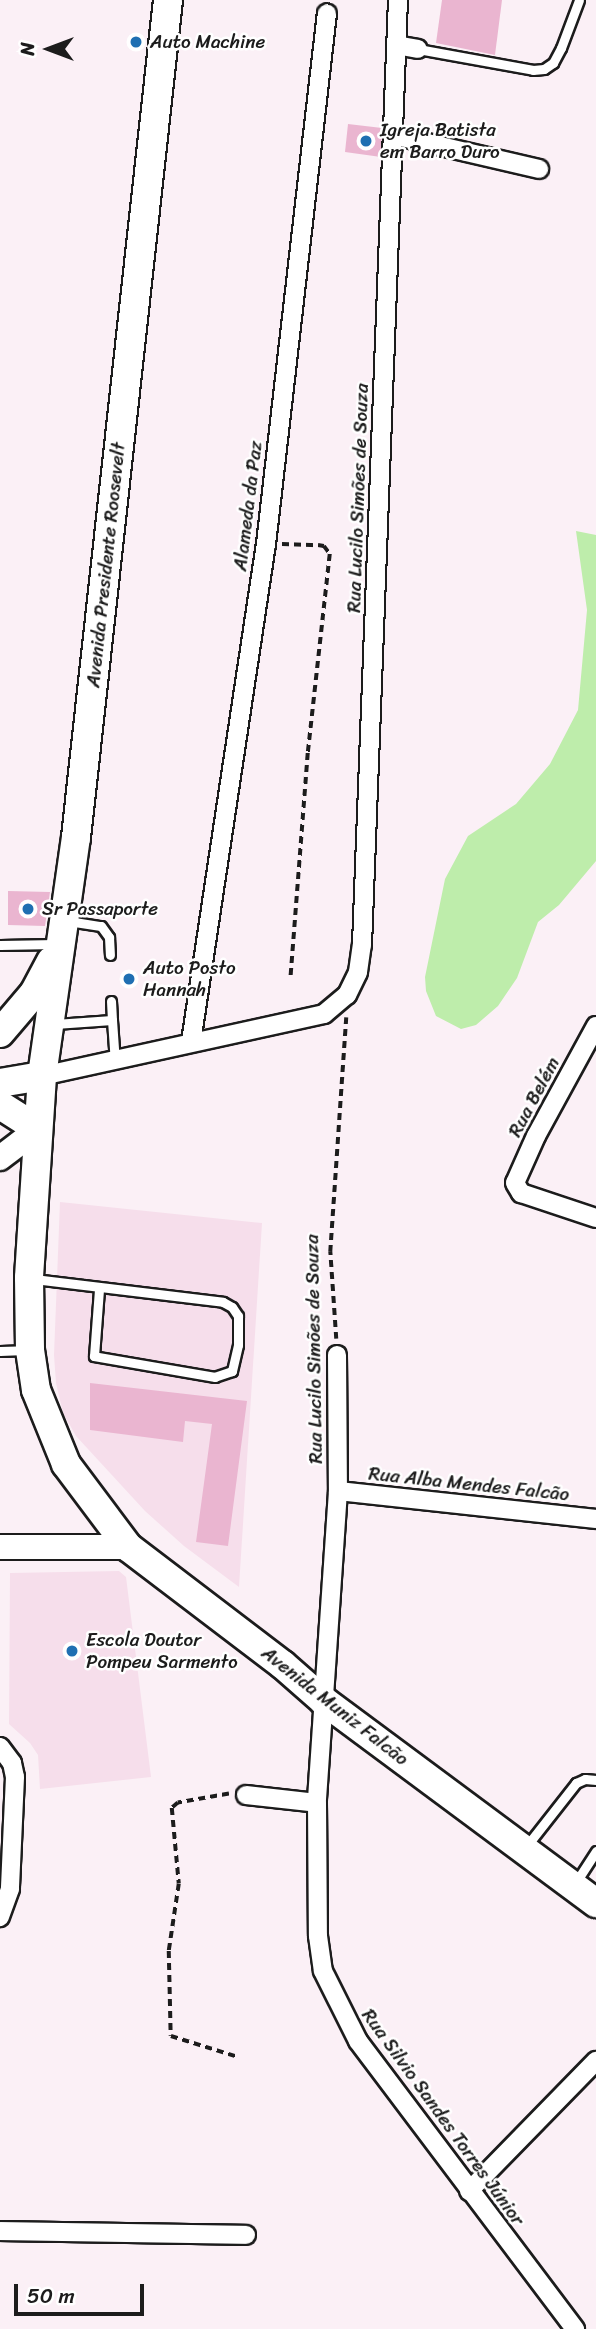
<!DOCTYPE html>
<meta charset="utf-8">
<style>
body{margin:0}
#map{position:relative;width:596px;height:2329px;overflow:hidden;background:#fbf0f6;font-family:Sriracha,sans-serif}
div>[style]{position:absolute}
.built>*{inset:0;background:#f6deeb}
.green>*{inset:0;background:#beedab}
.building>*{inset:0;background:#eab5d0}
.path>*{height:3.5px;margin-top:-1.75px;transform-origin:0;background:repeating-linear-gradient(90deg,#1c1c1c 0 7px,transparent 0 12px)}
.roads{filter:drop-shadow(2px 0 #1c1c1c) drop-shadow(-2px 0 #1c1c1c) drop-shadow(0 2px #1c1c1c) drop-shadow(0 -2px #1c1c1c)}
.lane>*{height:9px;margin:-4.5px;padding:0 4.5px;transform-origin:4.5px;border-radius:4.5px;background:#fff}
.street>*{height:18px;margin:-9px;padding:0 9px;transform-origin:9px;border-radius:9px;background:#fff}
.secondary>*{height:24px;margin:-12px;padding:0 12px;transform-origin:12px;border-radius:12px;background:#fff}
.primary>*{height:28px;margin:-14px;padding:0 14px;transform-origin:14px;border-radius:14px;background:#fff}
.dots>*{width:19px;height:19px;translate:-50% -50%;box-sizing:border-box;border:4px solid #fff;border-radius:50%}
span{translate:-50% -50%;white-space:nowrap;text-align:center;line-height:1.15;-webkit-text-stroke:5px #fff;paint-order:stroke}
.poi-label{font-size:19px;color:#1c1c1c}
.left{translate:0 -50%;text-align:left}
.street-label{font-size:19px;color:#1c1c1c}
.north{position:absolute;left:14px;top:14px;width:70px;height:70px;-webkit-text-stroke:5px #fff;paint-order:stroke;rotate:270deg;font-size:19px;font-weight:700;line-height:28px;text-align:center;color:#1c1c1c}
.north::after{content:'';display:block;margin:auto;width:24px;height:32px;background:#1c1c1c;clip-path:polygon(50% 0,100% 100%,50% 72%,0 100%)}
.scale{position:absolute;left:14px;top:2284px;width:130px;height:32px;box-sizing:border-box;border:4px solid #1c1c1c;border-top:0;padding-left:9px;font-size:21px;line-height:24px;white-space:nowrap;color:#1c1c1c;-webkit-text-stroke:5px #fff;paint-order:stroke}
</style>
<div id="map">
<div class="built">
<div style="clip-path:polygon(60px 1202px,262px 1223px,239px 1587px,184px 1546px,145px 1511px,76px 1436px,63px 1413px,56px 1383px,54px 1355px)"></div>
<div style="clip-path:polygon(119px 1571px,126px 1577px,151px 1777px,40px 1789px,38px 1755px,30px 1743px,9px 1724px,10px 1573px)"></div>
</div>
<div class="green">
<div style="clip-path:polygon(576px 531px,596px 535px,596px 861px,559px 905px,538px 922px,517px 978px,498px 1006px,476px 1025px,461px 1029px,436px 1016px,426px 991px,425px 977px,445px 879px,468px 836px,516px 804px,550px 764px,578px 710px,587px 610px)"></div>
</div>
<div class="building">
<div style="clip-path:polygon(442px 0,502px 0,495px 55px,436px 43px)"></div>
<div style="clip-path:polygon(348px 124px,382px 128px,381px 157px,345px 152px)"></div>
<div style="clip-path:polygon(8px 891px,50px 892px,45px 926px,8px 925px)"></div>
<div style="clip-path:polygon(90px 1383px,247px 1401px,228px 1546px,196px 1542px,212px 1424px,185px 1421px,183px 1442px,90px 1430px)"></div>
</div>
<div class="path">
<div style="left:282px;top:544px;width:36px;rotate:2deg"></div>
<div style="left:318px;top:545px;width:6px;rotate:9deg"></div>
<div style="left:324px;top:546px;width:10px;rotate:53deg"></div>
<div style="left:330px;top:554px;width:200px;rotate:96.3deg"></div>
<div style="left:308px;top:753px;width:223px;rotate:94.4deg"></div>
<div style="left:336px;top:1339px;width:87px;rotate:-93.9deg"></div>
<div style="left:330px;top:1252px;width:235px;rotate:-86.1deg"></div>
<div style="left:229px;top:1794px;width:52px;rotate:170deg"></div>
<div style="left:178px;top:1803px;width:8px;rotate:140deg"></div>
<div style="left:172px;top:1808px;width:76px;rotate:84.7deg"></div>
<div style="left:179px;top:1884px;width:68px;rotate:98.5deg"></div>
<div style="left:169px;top:1951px;width:85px;rotate:88.7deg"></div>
<div style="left:171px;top:2036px;width:70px;rotate:17.4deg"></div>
</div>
<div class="roads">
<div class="lane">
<div style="left:418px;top:49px;width:117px;rotate:10.3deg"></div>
<div style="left:533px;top:70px;width:11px;rotate:-5deg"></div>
<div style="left:544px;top:69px;width:11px;rotate:-34deg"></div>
<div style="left:553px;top:63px;width:17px;rotate:-62deg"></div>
<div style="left:561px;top:48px;width:51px;rotate:-69.4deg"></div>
<div style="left:68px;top:921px;width:33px;rotate:9deg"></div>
<div style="left:101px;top:926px;width:14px;rotate:54deg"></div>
<div style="left:109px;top:937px;width:18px;rotate:87deg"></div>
<div style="left:0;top:945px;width:56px;rotate:-1deg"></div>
<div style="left:112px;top:1020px;width:39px;rotate:86deg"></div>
<div style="left:55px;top:1024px;width:57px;rotate:-4deg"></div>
<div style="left:112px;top:1020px;width:19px;rotate:-93deg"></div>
<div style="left:34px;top:1279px;width:190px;rotate:6.9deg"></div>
<div style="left:223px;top:1302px;width:10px;rotate:29deg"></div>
<div style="left:232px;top:1307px;width:11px;rotate:56deg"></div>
<div style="left:238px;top:1316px;width:29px;rotate:90deg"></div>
<div style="left:238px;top:1345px;width:27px;rotate:103deg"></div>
<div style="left:232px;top:1371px;width:18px;rotate:161deg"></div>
<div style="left:215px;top:1377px;width:123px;rotate:-170.2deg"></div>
<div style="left:94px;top:1356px;width:67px;rotate:-85.7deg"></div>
<div style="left:0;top:1351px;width:25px;rotate:-2deg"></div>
<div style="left:525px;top:1848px;width:83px;rotate:-51.9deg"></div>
<div style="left:576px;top:1783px;width:10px;rotate:-24deg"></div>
<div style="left:585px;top:1779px;width:11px;rotate:5deg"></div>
<div style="left:576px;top:1882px;width:37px;rotate:-57deg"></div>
</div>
<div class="street">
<div style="left:396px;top:45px;width:22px;rotate:10deg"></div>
<div style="left:393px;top:135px;width:150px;rotate:13.1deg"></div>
<div style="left:596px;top:1026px;width:125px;rotate:118.6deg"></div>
<div style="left:536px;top:1136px;width:51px;rotate:114.1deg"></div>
<div style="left:515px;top:1183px;width:12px;rotate:59deg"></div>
<div style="left:521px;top:1193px;width:79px;rotate:18.4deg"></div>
<div style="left:191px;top:1042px;width:504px;rotate:-81.44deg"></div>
<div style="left:266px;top:544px;width:534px;rotate:-83.45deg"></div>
<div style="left:42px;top:1076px;width:289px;rotate:-12.4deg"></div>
<div style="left:324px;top:1014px;width:30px;rotate:-40deg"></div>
<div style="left:347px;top:995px;width:25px;rotate:-64deg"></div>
<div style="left:358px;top:972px;width:27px;rotate:-82deg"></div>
<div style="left:362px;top:945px;width:946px;rotate:-87.82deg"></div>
<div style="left:337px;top:1355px;width:136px;rotate:89.6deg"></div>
<div style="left:338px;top:1491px;width:313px;rotate:93.9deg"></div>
<div style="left:317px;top:1803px;width:133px;rotate:89.6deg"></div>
<div style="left:318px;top:1936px;width:35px;rotate:82deg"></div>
<div style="left:323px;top:1971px;width:78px;rotate:63.4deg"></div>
<div style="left:358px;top:2041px;width:361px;rotate:53deg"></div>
<div style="left:338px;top:1491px;width:260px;rotate:6.2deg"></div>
<div style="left:0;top:1747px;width:20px;rotate:53deg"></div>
<div style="left:12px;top:1763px;width:14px;rotate:78deg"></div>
<div style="left:15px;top:1777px;width:112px;rotate:92.6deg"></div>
<div style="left:10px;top:1889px;width:30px;rotate:110deg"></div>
<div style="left:246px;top:1795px;width:71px;rotate:6.4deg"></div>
<div style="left:469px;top:2191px;width:182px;rotate:-45.7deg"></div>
<div style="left:0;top:2231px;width:246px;rotate:0.9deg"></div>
</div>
<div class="secondary">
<div style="left:0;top:1158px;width:48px;rotate:-37.3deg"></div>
<div style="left:0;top:1547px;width:128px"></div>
</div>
<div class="primary">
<div style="left:168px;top:0;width:842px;rotate:96.27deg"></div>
<div style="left:76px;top:837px;width:241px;rotate:98.1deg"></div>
<div style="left:42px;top:1076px;width:202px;rotate:93.7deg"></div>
<div style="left:29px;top:1278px;width:72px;rotate:89.2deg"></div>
<div style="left:30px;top:1350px;width:40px;rotate:81.5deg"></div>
<div style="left:36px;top:1390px;width:80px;rotate:67.9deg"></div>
<div style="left:66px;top:1464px;width:104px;rotate:53.2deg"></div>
<div style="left:128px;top:1547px;width:195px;rotate:37.3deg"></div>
<div style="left:283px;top:1665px;width:55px;rotate:41.3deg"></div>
<div style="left:324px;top:1701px;width:339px;rotate:36.6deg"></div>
<div style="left:0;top:1033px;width:52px;rotate:-49.6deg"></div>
<div style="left:34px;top:993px;width:36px;rotate:-62deg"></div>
<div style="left:0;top:1083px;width:43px;rotate:-9.5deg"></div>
<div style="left:0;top:1105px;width:45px;rotate:32.3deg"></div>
</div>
</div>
<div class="dots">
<div style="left:136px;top:42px;background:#1f6fb2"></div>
<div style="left:366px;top:141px;background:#1f6fb2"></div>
<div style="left:28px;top:909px;background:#1f6fb2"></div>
<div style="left:129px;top:979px;background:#1f6fb2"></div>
<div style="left:72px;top:1651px;background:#1f6fb2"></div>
</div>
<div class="poi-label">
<span class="left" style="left:150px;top:42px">Auto Machine</span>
<span class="left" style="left:380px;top:141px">Igreja Batista<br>em Barro Duro</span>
<span class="left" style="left:42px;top:909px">Sr Passaporte</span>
<span class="left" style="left:143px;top:979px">Auto Posto<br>Hannah</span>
<span class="left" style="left:86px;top:1651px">Escola Doutor<br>Pompeu Sarmento</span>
</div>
<div class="street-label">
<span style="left:358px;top:498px;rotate:-88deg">Rua Lucilo Simões de Souza</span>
<span style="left:248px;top:506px;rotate:-83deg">Alameda da Paz</span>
<span style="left:106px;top:565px;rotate:-84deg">Avenida Presidente Roosevelt</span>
<span style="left:534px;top:1097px;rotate:-62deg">Rua Belém</span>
<span style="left:314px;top:1349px;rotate:-91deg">Rua Lucilo Simões de Souza</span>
<span style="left:469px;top:1484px;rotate:6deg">Rua Alba Mendes Falcão</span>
<span style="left:335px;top:1706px;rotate:38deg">Avenida Muniz Falcão</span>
<span style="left:443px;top:2117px;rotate:54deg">Rua Silvio Sandes Torres Júnior</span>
</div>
<div class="north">N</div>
<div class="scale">50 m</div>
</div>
